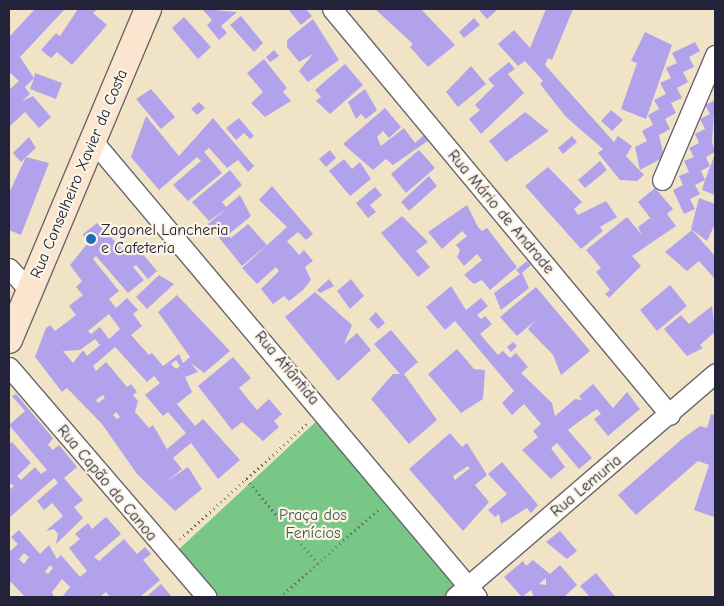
<!DOCTYPE html>
<meta charset="utf-8">
<style>
body{margin:0}
#map{position:relative;width:724px;height:606px;overflow:hidden;background:#f1e4c6;font-family:"Comic Neue",sans-serif}
div>[style]{position:absolute}
.green>*{inset:0;background:#79c787}
.building>*{inset:0;background:#b2a2eb}
.path>*{height:3px;margin-top:-1.5px;transform-origin:0;background:repeating-linear-gradient(90deg,#6a666c 0 1px,transparent 0 5px)}
.roads{filter:drop-shadow(1px 0 #6a666c) drop-shadow(-1px 0 #6a666c) drop-shadow(0 1px #6a666c) drop-shadow(0 -1px #6a666c)}
.street>*{height:19px;margin:-9.5px;padding:0 9.5px;transform-origin:9.5px;border-radius:9.5px;background:#fff}
.secondary>*{height:26px;margin:-13px;padding:0 13px;transform-origin:13px;border-radius:13px;background:#fbe5cf}
.dots>*{width:14px;height:14px;translate:-50% -50%;box-sizing:border-box;border:2px solid #fcf5e5;border-radius:50%}
span{translate:-50% -50%;white-space:nowrap;text-align:center;line-height:1.15;-webkit-text-stroke:4.5px #fcf5e5;paint-order:stroke}
.street-label{font-size:16px;color:#22223b}
.poi-label{font-size:16px;color:#22223b}
.left{translate:0 -50%;text-align:left}
.park-label{font-size:16px;color:#405c56}
.frame{position:absolute;inset:0;border:10px solid #22223b;pointer-events:none}
</style>
<div id="map">
<div class="green">
<div style="clip-path:polygon(322px 416px,460px 586px,446px 597px,216px 597px,176px 552px)"></div>
</div>
<div class="building">
<div style="clip-path:polygon(35px 9px,65px 9px,20px 57px,34px 78px,35px 73px,62px 83px,56px 99px,30px 89px,34px 78px,25px 87px,30px 94px,22px 101px,33px 96px,51px 117px,39px 128px,25px 112px,9px 127px,9px 90px,19px 81px,9px 72px,9px 37px)"></div>
<div style="clip-path:polygon(78px 9px,98px 9px,93px 13px,107px 25px,72px 65px,57px 52px,51px 58px,41px 50px,56px 33px,60px 36px)"></div>
<div style="clip-path:polygon(202px 9px,237px 12px,221px 26px,227px 33px,219px 40px,207px 25px,212px 20px)"></div>
<div style="clip-path:polygon(288px 9px,306px 9px,312px 16px,301px 25px)"></div>
<div style="clip-path:polygon(375px 9px,421px 9px,455px 45px,428px 67px,410px 47px,413px 44px)"></div>
<div style="clip-path:polygon(478px 9px,495px 9px,496px 11px,487px 19px)"></div>
<div style="clip-path:polygon(546px 9px,573px 9px,552px 60px,548px 58px,545px 65px,614px 142px,618px 136px,632px 146px,626px 156px,644px 175px,637px 181px,620px 180px,598px 153px,603px 149px,566px 117px,540px 84px,543px 81px,525px 61px,518px 66px,498px 44px,514px 30px,530px 48px)"></div>
<div style="clip-path:polygon(241px 16px,263px 43px,254px 52px,230px 25px)"></div>
<div style="clip-path:polygon(184px 17px,211px 47px,198px 59px,172px 28px)"></div>
<div style="clip-path:polygon(474px 18px,480px 25px,464px 38px,459px 32px)"></div>
<div style="clip-path:polygon(313px 19px,339px 60px,308px 82px,299px 71px,313px 54px,299px 62px,287px 47px,287px 40px)"></div>
<div style="clip-path:polygon(645px 32px,672px 45px,646px 119px,621px 109px,637px 63px,631px 61px)"></div>
<div style="clip-path:polygon(695px 42px,700px 51px,689px 57px,694px 67px,683px 72px,688px 82px,677px 88px,682px 98px,671px 103px,676px 113px,665px 119px,670px 129px,659px 135px,664px 157px,640px 170px,635px 147px,647px 141px,642px 131px,653px 125px,648px 115px,659px 109px,654px 100px,666px 94px,660px 83px,671px 78px,666px 68px,677px 63px,672px 53px)"></div>
<div style="clip-path:polygon(274px 50px,279px 56px,270px 62px,266px 57px)"></div>
<div style="clip-path:polygon(264px 59px,287px 88px,283px 92px,291px 101px,265px 117px,251px 103px,263px 92px,247px 73px)"></div>
<div style="clip-path:polygon(509px 62px,515px 69px,508px 74px,524px 93px,481px 134px,469px 119px,480px 110px,475px 105px,494px 86px,488px 79px)"></div>
<div style="clip-path:polygon(345px 64px,363px 85px,330px 114px,316px 101px,321px 97px,315px 90px)"></div>
<div style="clip-path:polygon(471px 66px,486px 84px,458px 107px,446px 92px)"></div>
<div style="clip-path:polygon(151px 89px,175px 117px,161px 129px,136px 99px)"></div>
<div style="clip-path:polygon(365px 89px,377px 110px,366px 119px,361px 114px,356px 119px,348px 102px)"></div>
<div style="clip-path:polygon(715px 100px,712px 142px,715px 152px,706px 157px,710px 166px,701px 171px,705px 180px,715px 154px,715px 195px,702px 190px,705px 180px,695px 185px,700px 194px,690px 199px,695px 209px,684px 214px,673px 190px,683px 185px,679px 176px,689px 172px,684px 161px,694px 157px,689px 148px,699px 143px,695px 134px,705px 129px,700px 119px,710px 114px,705px 105px)"></div>
<div style="clip-path:polygon(199px 102px,205px 108px,197px 115px,191px 109px)"></div>
<div style="clip-path:polygon(385px 108px,401px 127px,389px 138px,383px 131px,377px 137px,381px 146px,404px 128px,415px 143px,424px 135px,429px 140px,393px 165px,386px 159px,373px 170px,343px 144px)"></div>
<div style="clip-path:polygon(611px 110px,623px 120px,612px 131px,601px 121px)"></div>
<div style="clip-path:polygon(525px 112px,549px 131px,506px 162px,489px 141px)"></div>
<div style="clip-path:polygon(146px 116px,179px 156px,213px 118px,254px 166px,248px 172px,238px 160px,227px 168px,209px 148px,204px 152px,222px 173px,188px 201px,173px 185px,201px 161px,197px 157px,159px 190px,131px 157px)"></div>
<div style="clip-path:polygon(239px 118px,254px 136px,250px 139px,244px 133px,236px 140px,226px 128px)"></div>
<div style="clip-path:polygon(572px 136px,577px 142px,563px 154px,558px 148px)"></div>
<div style="clip-path:polygon(29px 137px,36px 148px,26px 157px,49px 163px,21px 235px,9px 230px,9px 193px,26px 157px,21px 162px,13px 153px)"></div>
<div style="clip-path:polygon(330px 150px,336px 158px,326px 167px,319px 159px)"></div>
<div style="clip-path:polygon(419px 150px,435px 168px,406px 193px,391px 174px)"></div>
<div style="clip-path:polygon(344px 159px,352px 169px,360px 162px,371px 179px,350px 196px,329px 171px)"></div>
<div style="clip-path:polygon(600px 161px,607px 170px,585px 188px,578px 180px)"></div>
<div style="clip-path:polygon(548px 167px,582px 202px,574px 209px,578px 215px,606px 201px,617px 217px,600px 227px,603px 231px,581px 249px,525px 186px)"></div>
<div style="clip-path:polygon(230px 170px,242px 185px,222px 202px,226px 207px,240px 195px,251px 216px,228px 235px,231px 238px,248px 224px,267px 245px,242px 266px,208px 224px,226px 209px,209px 221px,192px 202px)"></div>
<div style="clip-path:polygon(429px 176px,437px 186px,409px 211px,401px 202px)"></div>
<div style="clip-path:polygon(272px 186px,313px 234px,306px 240px,298px 232px,287px 241px,299px 255px,304px 250px,313px 261px,305px 267px,311px 280px,303px 290px,289px 301px,284px 296px,273px 304px,261px 289px,279px 271px,276px 267px,257px 284px,242px 268px,287px 227px,259px 200px)"></div>
<div style="clip-path:polygon(375px 187px,382px 195px,370px 205px,376px 212px,368px 218px,356px 203px)"></div>
<div style="clip-path:polygon(655px 188px,673px 209px,667px 214px,676px 226px,632px 256px,641px 266px,609px 298px,605px 294px,610px 290px,596px 272px,601px 268px,586px 250px,627px 217px,642px 235px,638px 227px,650px 218px,655px 224px,638px 202px)"></div>
<div style="clip-path:polygon(699px 198px,715px 204px,715px 224px,707px 241px,691px 229px)"></div>
<div style="clip-path:polygon(467px 205px,478px 227px,482px 231px,487px 228px,517px 267px,490px 290px,482px 280px,474px 284px,464px 275px,482px 260px,477px 254px,464px 266px,457px 257px,460px 250px,456px 245px,467px 236px,462px 231px,442px 249px,428px 232px)"></div>
<div style="clip-path:polygon(402px 216px,428px 242px,416px 251px,430px 267px,418px 277px,381px 233px)"></div>
<div style="clip-path:polygon(evenodd,97px 223px,128px 255px,137px 247px,157px 271px,148px 279px,136px 265px,133px 267px,144px 280px,128px 293px,96px 256px,93px 259px,119px 291px,109px 299px,116px 308px,127px 298px,138px 310px,133px 314px,142px 326px,131px 335px,149px 355px,152px 353px,163px 366px,179px 354px,183px 363px,190px 357px,158px 312px,177px 295px,230px 351px,204px 373px,191px 363px,198px 372px,185px 377px,192px 392px,177px 404px,195px 426px,203px 419px,240px 460px,218px 479px,191px 443px,173px 458px,182px 469px,167px 481px,188px 467px,202px 489px,175px 511px,137px 474px,102px 424px,67px 388px,62px 392px,35px 357px,46px 328px,50px 325px,55px 331px,76px 315px,69px 306px,83px 295px,76px 287px,82px 281px,70px 265px,87px 244px,83px 234px,97px 223px,109px 314px,120px 329px,109px 339px,100px 327px,91px 334px,88px 331px,109px 314px,97px 223px,95px 339px,100px 345px,87px 356px,83px 350px,73px 363px,63px 351px,80px 350px,95px 339px,97px 223px,115px 347px,147px 382px,154px 376px,160px 383px,145px 395px,163px 416px,168px 412px,186px 433px,167px 449px,153px 425px,149px 428px,135px 412px,138px 401px,133px 395px,137px 392px,131px 384px,127px 387px,106px 362px,96px 371px,93px 366px,115px 347px,97px 223px,176px 360px,180px 366px,176px 369px,171px 364px,176px 360px,97px 223px,103px 395px,105px 398px,98px 403px,96px 400px,103px 395px,97px 223px,116px 412px,120px 417px,117px 419px,113px 415px,116px 412px)"></div>
<div style="clip-path:polygon(692px 230px,715px 256px,715px 279px,699px 261px,687px 271px,665px 252px)"></div>
<div style="clip-path:polygon(527px 261px,531px 265px,522px 273px,529px 288px,501px 310px,494px 293px,520px 274px,516px 270px)"></div>
<div style="clip-path:polygon(159px 275px,174px 284px,147px 309px,136px 297px)"></div>
<div style="clip-path:polygon(329px 279px,334px 286px,320px 293px,317px 290px)"></div>
<div style="clip-path:polygon(351px 279px,364px 296px,350px 309px,337px 291px)"></div>
<div style="clip-path:polygon(670px 285px,687px 306px,657px 331px,640px 310px)"></div>
<div style="clip-path:polygon(451px 286px,466px 310px,481px 298px,488px 306px,477px 315px,481px 319px,485px 316px,492px 324px,480px 334px,498px 355px,503px 351px,510px 358px,516px 353px,528px 367px,521px 373px,552px 403px,555px 416px,575px 399px,582px 400px,579px 396px,593px 384px,613px 408px,627px 392px,640px 409px,608px 436px,594px 419px,601px 414px,597px 409px,577px 423px,568px 430px,592px 458px,579px 469px,557px 443px,551px 448px,565px 467px,551px 479px,522px 450px,538px 437px,533px 431px,541px 424px,524px 404px,512px 415px,502px 403px,514px 391px,455px 321px,445px 330px,426px 307px)"></div>
<div style="clip-path:polygon(536px 287px,590px 351px,561px 375px,553px 355px,528px 329px,536px 320px,517px 336px,500px 317px)"></div>
<div style="clip-path:polygon(315px 292px,352px 325px,344px 344px,357px 333px,371px 350px,338px 381px,285px 317px)"></div>
<div style="clip-path:polygon(712px 306px,715px 332px,700px 345px,703px 348px,687px 356px,664px 329px,681px 315px,689px 324px)"></div>
<div style="clip-path:polygon(376px 312px,385px 323px,378px 329px,369px 319px)"></div>
<div style="clip-path:polygon(391px 330px,418px 362px,404px 374px,437px 420px,409px 444px,371px 399px,393px 374px,400px 374px,374px 344px)"></div>
<div style="clip-path:polygon(513px 342px,517px 346px,511px 352px,507px 347px)"></div>
<div style="clip-path:polygon(457px 349px,474px 369px,485px 370px,483px 399px,461px 413px,428px 374px)"></div>
<div style="clip-path:polygon(233px 357px,251px 378px,239px 388px,257px 410px,269px 399px,282px 414px,274px 421px,279px 427px,263px 441px,242px 422px,232px 430px,198px 386px)"></div>
<div style="clip-path:polygon(16px 394px,53px 438px,48px 445px,53px 450px,59px 445px,77px 467px,64px 478px,83px 500px,74px 507px,83px 518px,56px 544px,58px 534px,54px 529px,46px 531px,63px 516px,52px 503px,44px 510px,37px 501px,58px 483px,54px 478px,9px 518px,9px 490px,14px 486px,9px 483px,9px 445px,12px 442px,31px 463px,17px 476px,21px 480px,35px 467px,41px 474px,47px 470px,9px 425px,25px 411px,12px 396px)"></div>
<div style="clip-path:polygon(711px 414px,715px 415px,714px 517px,694px 510px,709px 465px,698px 461px,636px 515px,618px 495px,682px 439px,700px 426px,707px 428px)"></div>
<div style="clip-path:polygon(evenodd,450px 433px,462px 447px,467px 443px,487px 475px,475px 485px,489px 502px,463px 531px,409px 469px,450px 433px,468px 466px,470px 468px,455px 480px,453px 476px,468px 466px)"></div>
<div style="clip-path:polygon(502px 462px,538px 505px,531px 513px,527px 508px,501px 524px,499px 514px,495px 517px,488px 510px,507px 494px,488px 474px)"></div>
<div style="clip-path:polygon(evenodd,106px 517px,121px 534px,94px 557px,99px 561px,124px 539px,137px 554px,145px 547px,151px 554px,143px 560px,160px 580px,140px 597px,110px 597px,106px 592px,100px 597px,62px 597px,70px 587px,62px 579px,52px 592px,54px 597px,25px 597px,11px 582px,9px 585px,9px 552px,18px 544px,11px 537px,19px 530px,40px 554px,49px 545px,57px 559px,61px 555px,80px 577px,87px 571px,69px 548px,80px 539px,75px 534px,88px 523px,92px 529px,106px 517px,24px 553px,29px 557px,24px 564px,19px 559px,24px 553px,106px 517px,50px 565px,53px 568px,48px 574px,45px 572px,50px 565px)"></div>
<div style="clip-path:polygon(560px 531px,577px 551px,567px 559px,546px 542px)"></div>
<div style="clip-path:polygon(evenodd,533px 560px,550px 574px,560px 565px,577px 585px,564px 597px,534px 597px,531px 590px,522px 597px,504px 577px,523px 561px,526px 566px,533px 560px,546px 578px,546px 585px,539px 584px,546px 578px)"></div>
<div style="clip-path:polygon(596px 573px,613px 594px,616px 597px,590px 597px,580px 586px)"></div>
<div style="clip-path:polygon(161px 584px,172px 597px,146px 597px)"></div>
</div>
<div class="path">
<div style="left:246px;top:479px;width:111px;rotate:49.7deg"></div>
<div style="left:180px;top:539px;width:171px;rotate:-42.2deg"></div>
<div style="left:280px;top:597px;width:134px;rotate:-41.7deg"></div>
</div>
<div class="roads">
<div class="street">
<div style="left:332px;top:9px;width:528px;rotate:50.22deg"></div>
<div style="left:93px;top:141px;width:596px;rotate:49.9deg"></div>
<div style="left:662px;top:180px;width:136px;rotate:-67deg"></div>
<div style="left:9px;top:268px;width:31px;rotate:48deg"></div>
<div style="left:9px;top:367px;width:303px;rotate:49.3deg"></div>
<div style="left:455px;top:597px;width:343px;rotate:-40.7deg"></div>
</div>
<div class="secondary">
<div style="left:9px;top:340px;width:359px;rotate:-67.2deg"></div>
</div>
</div>
<div class="dots">
<div style="left:91px;top:239px;background:#1f6fb2"></div>
</div>
<div class="street-label">
<span style="left:79px;top:174px;rotate:-67deg">Rua Conselheiro Xavier da Costa</span>
<span style="left:501px;top:212px;rotate:50deg">Rua Mário de Andrade</span>
<span style="left:287px;top:368px;rotate:50deg">Rua Atlântida</span>
<span style="left:107px;top:483px;rotate:50deg">Rua Capão da Canoa</span>
<span style="left:586px;top:486px;rotate:-40deg">Rua Lemuria</span>
</div>
<div class="poi-label">
<span class="left" style="left:101px;top:239px">Zagonel Lancheria<br>e Cafeteria</span>
</div>
<div class="park-label">
<span style="left:313px;top:524px">Praça dos<br>Fenícios</span>
</div>
<div class="frame"></div>
</div>
